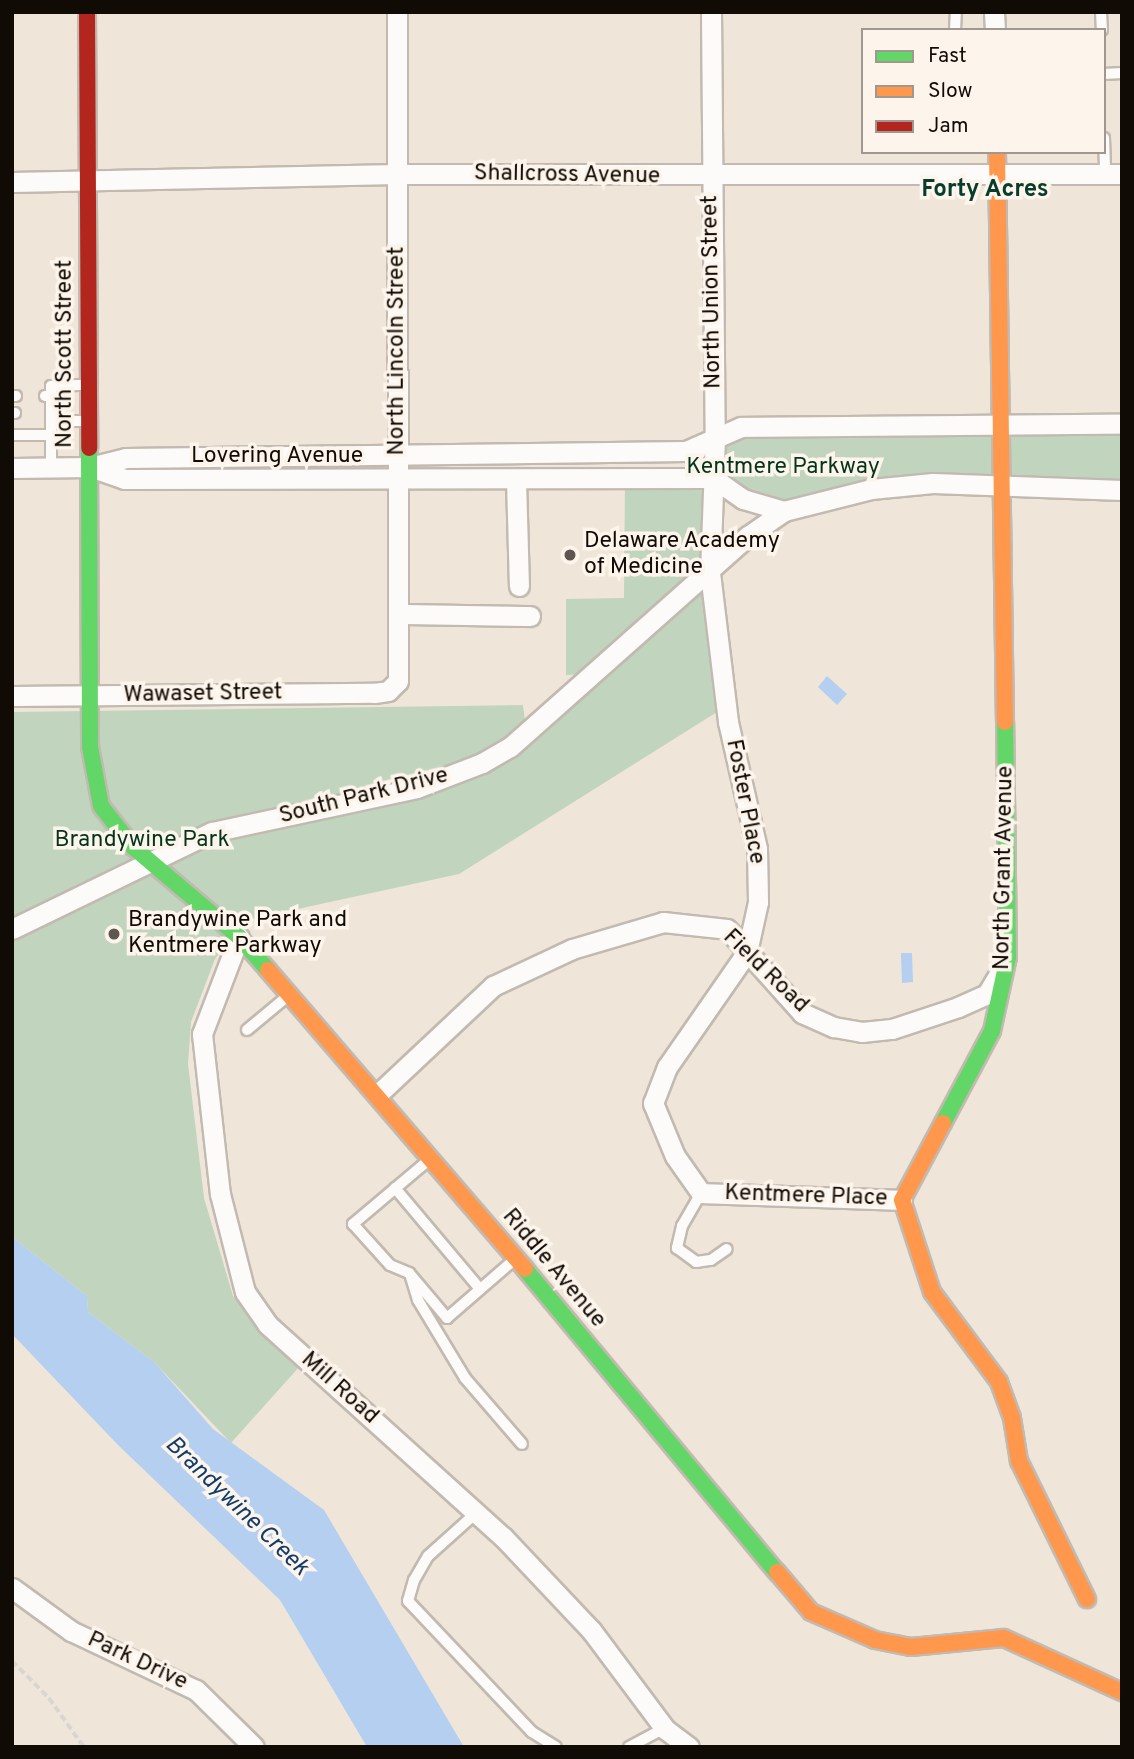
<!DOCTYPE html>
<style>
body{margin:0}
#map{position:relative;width:1134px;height:1759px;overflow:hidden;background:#f0e5d9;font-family:Overpass,sans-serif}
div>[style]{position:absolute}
.green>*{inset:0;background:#c1d4be}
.water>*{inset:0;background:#b4cfef}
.path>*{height:3.5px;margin-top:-1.75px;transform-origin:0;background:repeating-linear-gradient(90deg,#d9d6d2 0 7px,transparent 0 10.5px)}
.roads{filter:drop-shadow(2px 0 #c2bab1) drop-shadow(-2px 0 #c2bab1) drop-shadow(0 2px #c2bab1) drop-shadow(0 -2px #c2bab1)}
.lane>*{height:10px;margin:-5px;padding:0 5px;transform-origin:5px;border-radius:5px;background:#fdfbf9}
.street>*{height:19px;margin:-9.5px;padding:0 9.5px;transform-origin:9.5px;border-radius:9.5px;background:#fdfbf9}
.fast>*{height:16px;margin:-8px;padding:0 8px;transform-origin:8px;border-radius:8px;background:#63d668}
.slow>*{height:16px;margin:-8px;padding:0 8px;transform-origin:8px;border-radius:8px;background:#ff974d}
.jam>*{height:16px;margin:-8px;padding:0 8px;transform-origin:8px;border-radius:8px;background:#b3261e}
.dots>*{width:19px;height:19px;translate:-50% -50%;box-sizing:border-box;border:4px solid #fdf5ec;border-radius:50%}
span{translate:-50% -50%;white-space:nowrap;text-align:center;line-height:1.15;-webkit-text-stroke:7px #fdf5ec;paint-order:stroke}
.street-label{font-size:23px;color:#110b05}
.park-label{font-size:23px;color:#03351b}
.poi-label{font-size:23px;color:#110b05}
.left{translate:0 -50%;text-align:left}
.neighbourhood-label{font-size:24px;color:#073d2d;font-weight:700}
.water-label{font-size:24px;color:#113c6a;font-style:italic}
.frame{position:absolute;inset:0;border:14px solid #110b05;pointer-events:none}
.legend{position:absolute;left:861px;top:28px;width:245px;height:126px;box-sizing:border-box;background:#fdf5ec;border:2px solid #9f9790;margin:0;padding:9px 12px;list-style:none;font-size:21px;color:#110b05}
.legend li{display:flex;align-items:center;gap:14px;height:35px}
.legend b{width:35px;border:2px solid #9f9790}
</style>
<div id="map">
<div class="green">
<div style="clip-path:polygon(1122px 424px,1122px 490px,933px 483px,784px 511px,714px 479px,725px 707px,459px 874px,243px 921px,215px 959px,191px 1022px,188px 1064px,204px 1198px,233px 1296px,300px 1366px,231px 1443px,155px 1363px,88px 1312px,87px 1296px,12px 1237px,12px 712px,523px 705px,525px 722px,579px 674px,566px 675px,566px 599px,624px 598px,625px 479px,713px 478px,715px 437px)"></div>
</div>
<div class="water">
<div style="clip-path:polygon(827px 676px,847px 694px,837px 705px,818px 687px)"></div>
<div style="clip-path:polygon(901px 953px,912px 953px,913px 982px,902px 983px)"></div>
<div style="clip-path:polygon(12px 1237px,87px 1296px,88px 1312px,155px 1363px,213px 1429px,324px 1510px,464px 1747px,367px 1747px,280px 1600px,118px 1445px,12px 1334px)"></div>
</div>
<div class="path">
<div style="left:12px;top:1661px;width:52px;rotate:45deg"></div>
<div style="left:49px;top:1698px;width:60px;rotate:54.5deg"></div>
</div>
<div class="roads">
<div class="lane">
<div style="left:1101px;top:12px;width:18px;rotate:87deg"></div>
<div style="left:955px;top:30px;width:18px;rotate:-87deg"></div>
<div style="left:1104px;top:74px;width:18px;rotate:-3deg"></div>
<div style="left:1104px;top:138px;width:36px;rotate:88deg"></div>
<div style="left:12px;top:396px;width:4px"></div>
<div style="left:45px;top:396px;width:6px"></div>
<div style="left:51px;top:396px;width:71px;rotate:90deg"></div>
<div style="left:51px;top:396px;width:10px;rotate:-90deg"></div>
<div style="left:51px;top:386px;width:34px;rotate:-2deg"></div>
<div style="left:12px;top:413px;width:3px"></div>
<div style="left:51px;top:421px;width:38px"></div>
<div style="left:12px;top:435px;width:39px"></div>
<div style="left:247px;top:1030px;width:55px;rotate:-39.8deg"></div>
<div style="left:430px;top:1159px;width:101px;rotate:139.8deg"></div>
<div style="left:353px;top:1224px;width:55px;rotate:47.9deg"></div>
<div style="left:390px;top:1265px;width:21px;rotate:23deg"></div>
<div style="left:409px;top:1273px;width:59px;rotate:49.8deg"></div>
<div style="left:447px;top:1318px;width:90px;rotate:-40.9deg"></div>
<div style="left:395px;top:1188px;width:132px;rotate:49.9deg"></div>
<div style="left:701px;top:1193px;width:38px;rotate:120deg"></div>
<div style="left:682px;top:1226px;width:23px;rotate:103deg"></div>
<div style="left:677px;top:1248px;width:24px;rotate:36deg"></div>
<div style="left:696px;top:1262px;width:15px;rotate:-8deg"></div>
<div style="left:711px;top:1260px;width:19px;rotate:-35deg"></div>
<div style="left:411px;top:1277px;width:24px;rotate:73deg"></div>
<div style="left:418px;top:1300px;width:91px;rotate:58.9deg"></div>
<div style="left:465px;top:1378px;width:87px;rotate:49.2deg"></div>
<div style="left:476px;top:1513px;width:64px;rotate:138.1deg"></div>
<div style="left:428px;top:1556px;width:28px;rotate:120deg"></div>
<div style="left:414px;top:1580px;width:22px;rotate:106deg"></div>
<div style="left:408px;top:1601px;width:180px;rotate:46.6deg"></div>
<div style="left:532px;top:1732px;width:28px;rotate:32deg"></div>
<div style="left:629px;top:1747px;width:40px;rotate:-28deg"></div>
</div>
<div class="street">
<div style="left:711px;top:12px;width:425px;rotate:89.5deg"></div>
<div style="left:715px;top:437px;width:136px;rotate:92.1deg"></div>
<div style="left:710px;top:573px;width:150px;rotate:83.1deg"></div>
<div style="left:728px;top:722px;width:130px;rotate:77.1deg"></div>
<div style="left:757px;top:849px;width:53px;rotate:88.9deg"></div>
<div style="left:758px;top:902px;width:51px;rotate:102.4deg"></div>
<div style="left:747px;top:952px;width:140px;rotate:124.8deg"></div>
<div style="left:667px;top:1067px;width:39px;rotate:111deg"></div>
<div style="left:653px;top:1103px;width:57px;rotate:67.5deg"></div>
<div style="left:675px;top:1156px;width:45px;rotate:54.9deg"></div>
<div style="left:701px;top:1193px;width:201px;rotate:2deg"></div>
<div style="left:994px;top:12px;width:18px;rotate:87deg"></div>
<div style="left:12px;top:182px;width:385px;rotate:-1.2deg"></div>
<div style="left:397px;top:174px;width:725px"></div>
<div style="left:90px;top:467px;width:36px;rotate:19deg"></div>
<div style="left:124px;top:479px;width:589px;rotate:-0.1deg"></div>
<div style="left:713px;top:478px;width:37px;rotate:35deg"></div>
<div style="left:743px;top:499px;width:43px;rotate:16.3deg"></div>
<div style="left:12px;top:468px;width:78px;rotate:-0.7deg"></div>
<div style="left:90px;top:467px;width:37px;rotate:-14deg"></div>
<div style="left:126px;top:458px;width:560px;rotate:-0.72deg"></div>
<div style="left:686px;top:451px;width:60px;rotate:-23.6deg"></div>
<div style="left:741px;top:427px;width:381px;rotate:-0.5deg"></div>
<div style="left:516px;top:480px;width:106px;rotate:88.4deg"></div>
<div style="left:399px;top:614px;width:131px;rotate:0.9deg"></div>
<div style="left:12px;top:696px;width:362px;rotate:-0.5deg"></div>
<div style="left:374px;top:693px;width:14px;rotate:-8deg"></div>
<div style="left:388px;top:691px;width:14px;rotate:-45deg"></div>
<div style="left:398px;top:681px;width:669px;rotate:-90.09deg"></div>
<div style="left:12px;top:929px;width:222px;rotate:-25.9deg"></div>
<div style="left:212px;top:832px;width:210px;rotate:-12.1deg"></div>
<div style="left:417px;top:788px;width:70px;rotate:-21deg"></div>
<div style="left:482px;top:763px;width:32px;rotate:-30deg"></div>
<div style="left:510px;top:747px;width:318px;rotate:-41.6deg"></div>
<div style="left:748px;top:536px;width:44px;rotate:-34.8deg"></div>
<div style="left:784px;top:511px;width:90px;rotate:-14.2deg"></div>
<div style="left:871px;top:489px;width:62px;rotate:-5.5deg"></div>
<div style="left:933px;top:483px;width:189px;rotate:2.1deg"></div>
<div style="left:239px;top:937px;width:104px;rotate:110.9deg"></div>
<div style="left:202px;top:1034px;width:161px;rotate:83.6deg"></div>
<div style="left:220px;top:1194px;width:101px;rotate:75.7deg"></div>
<div style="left:245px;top:1292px;width:39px;rotate:55deg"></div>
<div style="left:267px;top:1324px;width:318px;rotate:42.1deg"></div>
<div style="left:503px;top:1537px;width:128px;rotate:46.6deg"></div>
<div style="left:591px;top:1630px;width:124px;rotate:53.2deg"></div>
<div style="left:665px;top:1729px;width:30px;rotate:37deg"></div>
<div style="left:378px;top:1094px;width:158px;rotate:-43.2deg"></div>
<div style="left:493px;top:986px;width:87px;rotate:-25.1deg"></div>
<div style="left:572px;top:949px;width:95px;rotate:-16.5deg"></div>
<div style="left:663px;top:922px;width:64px;rotate:6.2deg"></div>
<div style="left:727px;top:929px;width:113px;rotate:48.2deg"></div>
<div style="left:802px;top:1013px;width:35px;rotate:24deg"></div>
<div style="left:834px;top:1027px;width:28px;rotate:10deg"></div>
<div style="left:862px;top:1032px;width:30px;rotate:-6deg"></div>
<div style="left:892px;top:1029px;width:70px;rotate:-18.4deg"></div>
<div style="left:958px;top:1007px;width:32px;rotate:-24deg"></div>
<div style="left:987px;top:994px;width:26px;rotate:-59deg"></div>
<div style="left:12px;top:1588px;width:73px;rotate:36.1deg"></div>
<div style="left:71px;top:1631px;width:138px;rotate:25.3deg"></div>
<div style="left:196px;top:1690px;width:81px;rotate:44.5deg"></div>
</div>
<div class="fast">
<div style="left:89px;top:448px;width:299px;rotate:89.8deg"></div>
<div style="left:90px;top:747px;width:60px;rotate:79.4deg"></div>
<div style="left:101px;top:806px;width:52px;rotate:52deg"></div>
<div style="left:133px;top:847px;width:139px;rotate:40.3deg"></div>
<div style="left:239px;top:937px;width:44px;rotate:48.7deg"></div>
<div style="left:943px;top:1123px;width:104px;rotate:-62deg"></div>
<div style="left:992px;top:1031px;width:76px;rotate:-77.8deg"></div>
<div style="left:1008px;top:957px;width:235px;rotate:-90.7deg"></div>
<div style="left:525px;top:1269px;width:394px;rotate:50.3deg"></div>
</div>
<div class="slow">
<div style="left:997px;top:152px;width:570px;rotate:89.2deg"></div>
<div style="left:268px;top:970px;width:394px;rotate:49.3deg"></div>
<div style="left:943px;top:1123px;width:87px;rotate:118deg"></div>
<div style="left:902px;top:1200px;width:97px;rotate:71.9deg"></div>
<div style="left:932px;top:1292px;width:112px;rotate:53.3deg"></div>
<div style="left:999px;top:1382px;width:38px;rotate:70deg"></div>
<div style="left:1012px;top:1418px;width:44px;rotate:80.8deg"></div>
<div style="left:1019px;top:1461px;width:154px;rotate:63.8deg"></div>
<div style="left:777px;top:1572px;width:52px;rotate:49.6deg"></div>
<div style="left:811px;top:1612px;width:70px;rotate:23.6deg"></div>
<div style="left:875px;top:1640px;width:37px;rotate:11deg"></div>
<div style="left:911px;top:1647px;width:93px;rotate:-5.5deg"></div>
<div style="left:1004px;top:1638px;width:130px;rotate:24.6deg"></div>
</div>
<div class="jam">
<div style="left:87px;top:12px;width:436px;rotate:89.7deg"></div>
</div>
</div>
<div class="dots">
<div style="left:570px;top:555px;background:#5f574f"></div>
<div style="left:114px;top:934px;background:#5f574f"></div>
</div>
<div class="street-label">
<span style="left:567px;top:176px;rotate:1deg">Shallcross Avenue</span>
<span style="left:713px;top:292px;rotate:-91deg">North Union Street</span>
<span style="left:398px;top:351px;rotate:-90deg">North Lincoln Street</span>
<span style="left:66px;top:354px;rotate:-90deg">North Scott Street</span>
<span style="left:277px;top:457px">Lovering Avenue</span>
<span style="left:203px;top:695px;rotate:-1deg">Wawaset Street</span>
<span style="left:364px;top:797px;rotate:-14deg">South Park Drive</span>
<span style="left:744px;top:802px;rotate:79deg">Foster Place</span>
<span style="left:1005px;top:868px;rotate:-89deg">North Grant Avenue</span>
<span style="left:765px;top:972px;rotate:44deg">Field Road</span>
<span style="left:806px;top:1197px;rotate:2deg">Kentmere Place</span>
<span style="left:553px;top:1269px;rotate:50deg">Riddle Avenue</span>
<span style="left:339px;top:1389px;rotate:42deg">Mill Road</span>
<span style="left:137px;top:1662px;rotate:25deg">Park Drive</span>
</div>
<div class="park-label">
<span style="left:783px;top:468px">Kentmere Parkway</span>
<span style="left:142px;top:841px">Brandywine Park</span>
</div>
<div class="poi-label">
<span class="left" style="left:584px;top:555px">Delaware Academy<br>of Medicine</span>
<span class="left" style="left:128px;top:934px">Brandywine Park and<br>Kentmere Parkway</span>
</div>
<div class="neighbourhood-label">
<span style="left:985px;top:191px">Forty Acres</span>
</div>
<div class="water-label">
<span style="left:236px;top:1507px;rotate:44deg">Brandywine Creek</span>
</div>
<div class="frame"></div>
<ul class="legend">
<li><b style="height:9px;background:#63d668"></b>Fast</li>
<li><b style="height:9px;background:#ff974d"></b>Slow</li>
<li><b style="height:9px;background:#b3261e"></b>Jam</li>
</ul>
</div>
